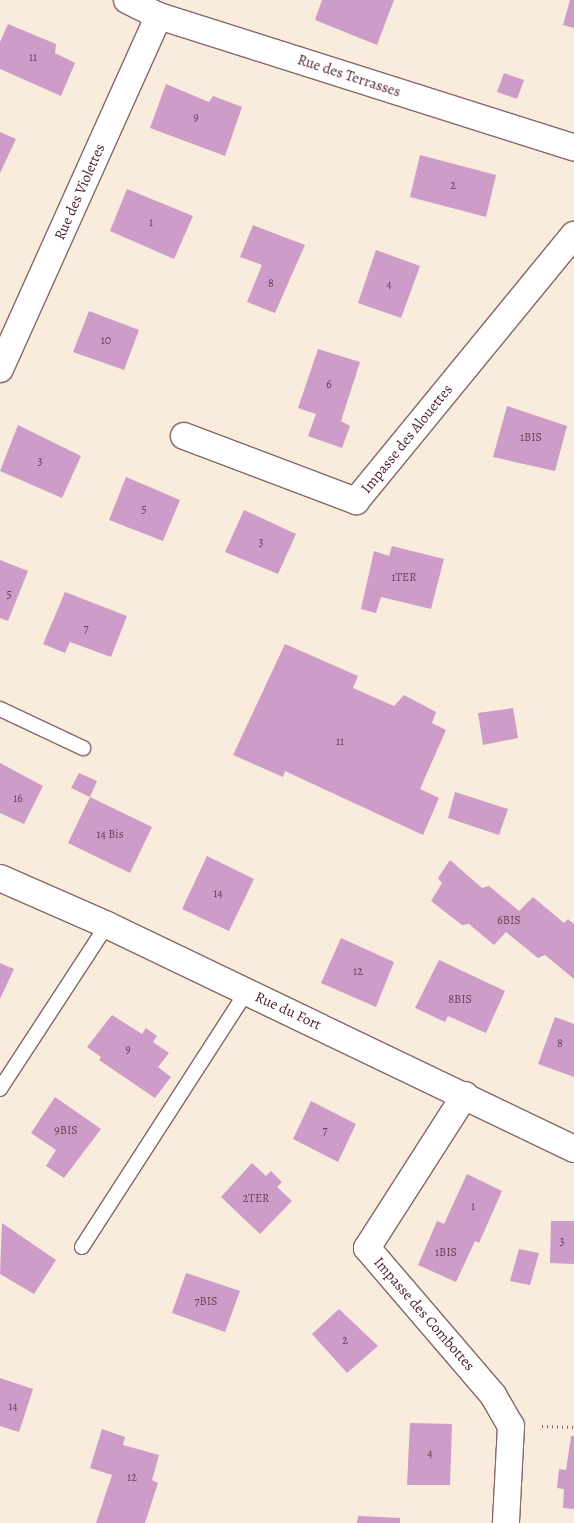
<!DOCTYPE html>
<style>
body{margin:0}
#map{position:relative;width:574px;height:1523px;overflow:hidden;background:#f9ecdc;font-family:Alegreya,serif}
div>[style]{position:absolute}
.building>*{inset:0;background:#cd9cc9}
.path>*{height:3px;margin-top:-1.5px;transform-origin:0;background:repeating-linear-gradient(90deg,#876769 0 1px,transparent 0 5px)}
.roads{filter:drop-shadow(1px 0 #876769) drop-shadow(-1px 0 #876769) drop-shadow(0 1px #876769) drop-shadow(0 -1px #876769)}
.service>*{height:14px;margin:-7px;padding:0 7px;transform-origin:7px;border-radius:7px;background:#fff}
.minor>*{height:26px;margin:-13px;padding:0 13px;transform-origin:13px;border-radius:13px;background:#fff}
span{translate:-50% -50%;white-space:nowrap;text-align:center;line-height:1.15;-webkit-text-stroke:4px #fff;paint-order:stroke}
.number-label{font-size:12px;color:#6b3e52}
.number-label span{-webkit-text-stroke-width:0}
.street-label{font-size:15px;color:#4a1f2b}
</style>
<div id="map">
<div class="building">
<div style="clip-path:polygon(322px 0,394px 0,377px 45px,315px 20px)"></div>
<div style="clip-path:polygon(570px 0,574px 0,574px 28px,563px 25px)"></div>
<div style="clip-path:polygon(8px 24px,56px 44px,55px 53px,75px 63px,61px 96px,0 69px,0 42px)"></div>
<div style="clip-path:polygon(504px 73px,524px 80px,517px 99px,497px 92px)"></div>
<div style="clip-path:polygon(166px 84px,209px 102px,213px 96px,242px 107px,225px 156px,150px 128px)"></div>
<div style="clip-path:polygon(0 132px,16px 139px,0 173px)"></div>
<div style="clip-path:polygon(420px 155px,496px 175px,486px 217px,410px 197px)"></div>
<div style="clip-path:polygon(127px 189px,193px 216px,174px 259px,110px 231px)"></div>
<div style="clip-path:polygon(253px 225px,305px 245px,275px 313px,247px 302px,262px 265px,240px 257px)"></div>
<div style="clip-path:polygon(376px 250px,420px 266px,401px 318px,358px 303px)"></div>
<div style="clip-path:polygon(89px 311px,139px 330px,124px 370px,73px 352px)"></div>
<div style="clip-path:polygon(318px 349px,360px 362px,341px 421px,350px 426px,342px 448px,308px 436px,316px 414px,298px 408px)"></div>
<div style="clip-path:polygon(507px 406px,567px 426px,555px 471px,493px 457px)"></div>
<div style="clip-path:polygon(18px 425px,81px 456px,62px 498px,0 471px)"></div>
<div style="clip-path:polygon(126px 477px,180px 500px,163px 541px,109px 520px)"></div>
<div style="clip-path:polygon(244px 510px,296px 534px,278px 574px,225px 552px)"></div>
<div style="clip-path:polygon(392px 546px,444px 559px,431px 609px,381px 597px,376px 613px,361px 609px,374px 551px,389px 556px)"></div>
<div style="clip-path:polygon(0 560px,28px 571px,8px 621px,0 618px)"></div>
<div style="clip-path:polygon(65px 592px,127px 616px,111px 657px,70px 642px,65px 653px,43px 644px)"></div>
<div style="clip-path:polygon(285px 644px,358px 676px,353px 688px,394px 706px,404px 695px,436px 712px,432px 723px,446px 730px,420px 789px,439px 798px,423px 835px,285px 771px,283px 777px,233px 755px)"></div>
<div style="clip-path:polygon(513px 708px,518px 738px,483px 745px,478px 713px)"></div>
<div style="clip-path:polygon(0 763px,43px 786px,24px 824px,0 813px)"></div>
<div style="clip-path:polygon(79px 773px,97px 781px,90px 797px,71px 788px)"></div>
<div style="clip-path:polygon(455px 792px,508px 809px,499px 835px,448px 818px)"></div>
<div style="clip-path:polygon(90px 797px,152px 827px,130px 873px,68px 843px)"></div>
<div style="clip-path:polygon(207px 856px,254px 879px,229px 931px,182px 909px)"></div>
<div style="clip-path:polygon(450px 860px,482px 888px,489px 886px,519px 911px,533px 897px,564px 923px,568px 919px,574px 924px,574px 979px,545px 955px,538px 958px,506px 932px,494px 945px,469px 924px,462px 925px,431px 901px,442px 883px,438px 878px)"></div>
<div style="clip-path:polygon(341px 938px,394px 962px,376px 1007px,321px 983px)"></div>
<div style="clip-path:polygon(439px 960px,505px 991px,486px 1033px,448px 1016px,445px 1022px,415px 1008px)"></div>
<div style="clip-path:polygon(0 963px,14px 969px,0 999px)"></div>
<div style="clip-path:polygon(112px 1015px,142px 1034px,146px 1028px,157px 1036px,153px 1042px,169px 1053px,158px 1067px,171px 1077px,155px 1098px,99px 1060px,101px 1057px,87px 1047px)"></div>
<div style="clip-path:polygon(555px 1017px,574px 1024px,574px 1077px,538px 1064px)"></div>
<div style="clip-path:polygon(55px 1097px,101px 1129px,64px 1178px,46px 1166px,56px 1150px,31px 1133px)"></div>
<div style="clip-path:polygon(311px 1101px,356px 1124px,338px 1162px,293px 1139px)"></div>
<div style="clip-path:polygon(252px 1163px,266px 1176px,271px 1171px,282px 1182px,277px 1187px,292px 1201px,260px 1234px,221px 1197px)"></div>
<div style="clip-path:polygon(467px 1174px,502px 1191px,479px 1243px,475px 1241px,456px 1282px,418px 1265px,437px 1221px,444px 1224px)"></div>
<div style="clip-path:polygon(551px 1221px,574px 1221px,574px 1264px,550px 1263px)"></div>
<div style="clip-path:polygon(2px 1223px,56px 1260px,34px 1294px,0 1274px)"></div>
<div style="clip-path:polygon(519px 1249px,539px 1253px,530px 1285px,510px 1281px)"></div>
<div style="clip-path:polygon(186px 1273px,240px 1291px,225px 1332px,172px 1313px)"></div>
<div style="clip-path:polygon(339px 1309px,378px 1346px,347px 1373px,312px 1334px)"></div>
<div style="clip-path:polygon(0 1378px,33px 1389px,19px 1432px,0 1426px)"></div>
<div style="clip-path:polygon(410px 1423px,452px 1424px,450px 1485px,407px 1485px)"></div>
<div style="clip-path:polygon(102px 1429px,125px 1437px,123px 1445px,159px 1455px,152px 1480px,158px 1483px,145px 1523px,96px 1523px,112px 1475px,90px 1468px)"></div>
<div style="clip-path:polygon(571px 1436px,574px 1436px,574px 1509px,563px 1508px,564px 1489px,557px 1488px,559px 1469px,566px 1470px)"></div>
<div style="clip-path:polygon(358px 1516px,400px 1518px,400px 1523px,357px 1523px)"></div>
</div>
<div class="path">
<div style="left:542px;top:1426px;width:32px;rotate:2deg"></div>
</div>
<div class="roads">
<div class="service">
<div style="left:0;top:709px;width:92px;rotate:25.2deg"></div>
<div style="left:0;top:1089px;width:196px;rotate:-56.9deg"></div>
<div style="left:82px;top:1247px;width:305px;rotate:-57.2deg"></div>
</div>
<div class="minor">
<div style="left:127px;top:0;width:36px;rotate:27deg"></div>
<div style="left:159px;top:16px;width:435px;rotate:17.6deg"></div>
<div style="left:0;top:369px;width:387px;rotate:-65.8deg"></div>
<div style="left:184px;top:436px;width:184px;rotate:20.7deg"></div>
<div style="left:356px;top:501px;width:344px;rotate:-50.7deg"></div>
<div style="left:0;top:878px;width:117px;rotate:23.7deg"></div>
<div style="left:107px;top:925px;width:518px;rotate:25.63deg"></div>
<div style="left:465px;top:1095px;width:182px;rotate:122.6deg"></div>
<div style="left:367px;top:1248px;width:194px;rotate:49.4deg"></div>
<div style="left:493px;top:1395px;width:36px;rotate:60deg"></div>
<div style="left:511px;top:1426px;width:97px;rotate:93deg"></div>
</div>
</div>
<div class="number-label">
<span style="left:33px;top:58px">11</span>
<span style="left:196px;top:118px">9</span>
<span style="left:453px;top:186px">2</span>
<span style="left:151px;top:223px">1</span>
<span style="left:271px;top:284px">8</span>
<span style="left:389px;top:285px">4</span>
<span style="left:106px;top:341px">10</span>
<span style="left:329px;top:385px">6</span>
<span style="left:531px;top:438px">1BIS</span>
<span style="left:40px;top:462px">3</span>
<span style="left:144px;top:510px">5</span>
<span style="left:261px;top:543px">3</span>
<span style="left:404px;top:578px">1TER</span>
<span style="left:9px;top:595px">5</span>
<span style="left:86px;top:629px">7</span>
<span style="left:340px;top:742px">11</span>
<span style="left:18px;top:799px">16</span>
<span style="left:110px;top:835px">14 Bis</span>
<span style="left:218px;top:894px">14</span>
<span style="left:509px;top:921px">6BIS</span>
<span style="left:358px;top:972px">12</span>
<span style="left:460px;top:1000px">8BIS</span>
<span style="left:560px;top:1044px">8</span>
<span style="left:128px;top:1050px">9</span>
<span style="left:66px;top:1131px">9BIS</span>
<span style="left:325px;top:1131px">7</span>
<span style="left:256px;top:1199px">2TER</span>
<span style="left:473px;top:1207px">1</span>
<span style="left:562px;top:1242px">3</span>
<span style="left:446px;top:1253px">1BIS</span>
<span style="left:206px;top:1302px">7BIS</span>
<span style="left:345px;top:1341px">2</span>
<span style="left:13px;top:1407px">14</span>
<span style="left:430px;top:1454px">4</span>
<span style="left:132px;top:1478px">12</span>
</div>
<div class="street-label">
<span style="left:349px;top:76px;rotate:18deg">Rue des Terrasses</span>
<span style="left:80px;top:192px;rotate:-66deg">Rue des Violettes</span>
<span style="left:407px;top:439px;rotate:-51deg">Impasse des Alouettes</span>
<span style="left:288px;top:1011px;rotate:25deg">Rue du Fort</span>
<span style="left:424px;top:1314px;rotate:49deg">Impasse des Combottes</span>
</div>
</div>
